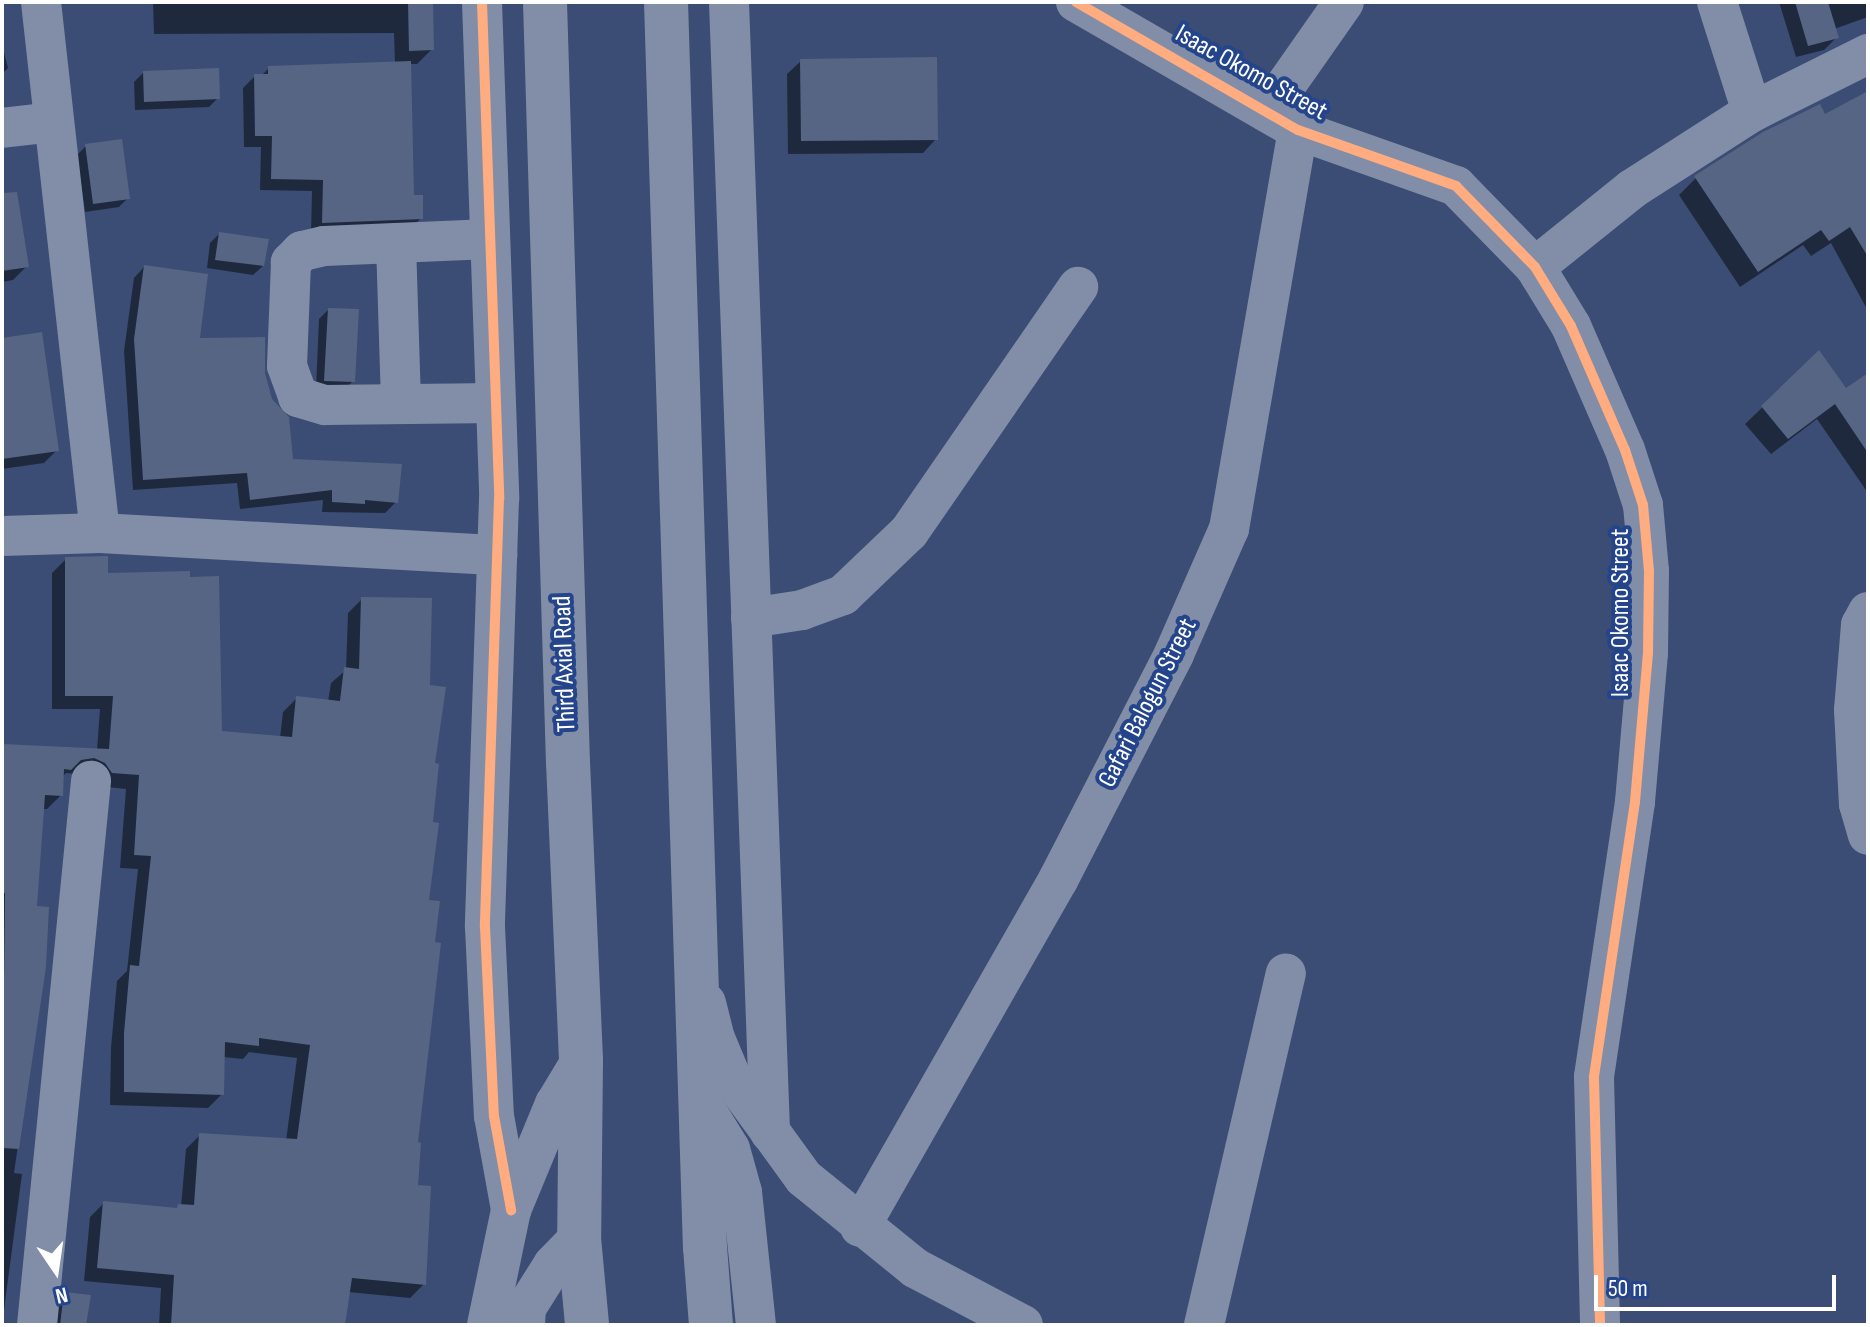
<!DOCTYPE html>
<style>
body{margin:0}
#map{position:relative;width:1870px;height:1327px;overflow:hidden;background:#3b4d74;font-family:"Sofia Sans Condensed",sans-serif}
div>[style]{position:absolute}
.shadow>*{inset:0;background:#0007}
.building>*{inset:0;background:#566584}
.minor>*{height:40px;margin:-20px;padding:0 20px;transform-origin:20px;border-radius:20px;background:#828ea8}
.highway>*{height:44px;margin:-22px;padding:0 22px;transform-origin:22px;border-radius:22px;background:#828ea7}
.cycleway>*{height:10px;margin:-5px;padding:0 5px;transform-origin:5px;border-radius:5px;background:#ffac80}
span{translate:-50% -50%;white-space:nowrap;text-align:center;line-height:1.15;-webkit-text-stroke:8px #24458b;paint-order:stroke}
.street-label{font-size:26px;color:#fff}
.frame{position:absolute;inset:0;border:4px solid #fff;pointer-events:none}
.north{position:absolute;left:16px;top:1231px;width:80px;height:80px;-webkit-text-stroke:6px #24458b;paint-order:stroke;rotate:167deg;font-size:22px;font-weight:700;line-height:32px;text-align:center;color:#fff}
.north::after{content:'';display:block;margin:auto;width:28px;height:36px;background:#fff;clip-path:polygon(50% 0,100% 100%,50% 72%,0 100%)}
.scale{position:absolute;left:1594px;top:1275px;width:242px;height:36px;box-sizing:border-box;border:4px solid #fff;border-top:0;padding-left:10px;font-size:24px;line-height:28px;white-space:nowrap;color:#fff;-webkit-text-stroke:6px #24458b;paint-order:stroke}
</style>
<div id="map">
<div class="shadow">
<div style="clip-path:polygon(153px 2px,431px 2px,432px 49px,417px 64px,409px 64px,412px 197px,421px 218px,409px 230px,311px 234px,312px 191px,260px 190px,261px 147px,244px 147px,243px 88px,255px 76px,261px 76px,269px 68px,395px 64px,394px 33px,154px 34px)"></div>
<div style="clip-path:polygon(1779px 2px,1868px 2px,1868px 17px,1834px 29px,1837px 37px,1824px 50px,1796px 57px)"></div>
<div style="clip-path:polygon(2px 45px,8px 68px,2px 74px)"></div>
<div style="clip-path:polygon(801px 61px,936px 139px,923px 153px,788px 154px,787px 74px)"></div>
<div style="clip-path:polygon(143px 73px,218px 98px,209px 107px,135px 110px,134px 82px)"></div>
<div style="clip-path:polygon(1868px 94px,1868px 311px,1831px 243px,1811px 256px,1803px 245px,1740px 287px,1679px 195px,1696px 178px)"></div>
<div style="clip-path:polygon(86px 146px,128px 198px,119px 207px,85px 212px,77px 155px)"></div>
<div style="clip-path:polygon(2px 197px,26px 267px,13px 280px,2px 282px)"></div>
<div style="clip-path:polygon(219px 234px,263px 266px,253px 275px,207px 268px,210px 243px)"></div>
<div style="clip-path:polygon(144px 267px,197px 340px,263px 373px,291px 461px,396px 502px,385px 513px,322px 512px,323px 500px,240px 509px,237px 483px,133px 490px,124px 351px,134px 278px)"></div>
<div style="clip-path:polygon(328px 310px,353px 381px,344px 390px,316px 389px,319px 319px)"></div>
<div style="clip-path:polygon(2px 340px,57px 450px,44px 463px,2px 469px)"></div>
<div style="clip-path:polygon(1819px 353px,1846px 391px,1868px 376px,1868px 493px,1817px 419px,1771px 454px,1745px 424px)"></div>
<div style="clip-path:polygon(66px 559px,106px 575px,220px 733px,280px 738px,283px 712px,297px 698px,328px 702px,331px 683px,346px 670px,348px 613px,362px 599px,428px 687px,433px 765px,415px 1144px,424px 1284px,410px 1298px,348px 1292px,343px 1325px,159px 1325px,161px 1288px,84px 1281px,90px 1217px,104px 1203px,175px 1210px,181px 1207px,186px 1149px,200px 1135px,286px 1141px,297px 1058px,249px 1052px,243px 1059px,223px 1057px,222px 1094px,208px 1108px,110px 1105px,111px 1048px,117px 981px,127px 971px,138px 869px,120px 868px,126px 789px,98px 786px,90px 775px,66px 773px,62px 777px,61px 795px,47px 809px,42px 809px,35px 908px,44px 967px,14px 1173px,22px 1174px,2px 1325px,2px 746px,97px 750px,100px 709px,52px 709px,52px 573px)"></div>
<div style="clip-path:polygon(65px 1294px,84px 1325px,49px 1325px,51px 1308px)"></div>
</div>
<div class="building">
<div style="clip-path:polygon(408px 2px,433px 2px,434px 50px,409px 51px)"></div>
<div style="clip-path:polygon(1795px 2px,1828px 2px,1839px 38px,1808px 46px)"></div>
<div style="clip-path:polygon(937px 57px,938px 140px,801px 141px,800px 59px)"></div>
<div style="clip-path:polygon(411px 61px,414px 195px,423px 195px,423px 219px,322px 223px,323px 180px,271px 179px,272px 136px,255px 136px,254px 74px,268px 74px,268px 66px)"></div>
<div style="clip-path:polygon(219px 68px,220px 99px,144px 102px,143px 71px)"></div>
<div style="clip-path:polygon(1868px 91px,1868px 257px,1850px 227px,1829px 241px,1821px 230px,1758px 272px,1694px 176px,1763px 132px,1820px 104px,1825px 114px)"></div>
<div style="clip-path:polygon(122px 139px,130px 199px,93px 204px,85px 144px)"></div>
<div style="clip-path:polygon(17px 192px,29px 267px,2px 271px,2px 193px)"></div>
<div style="clip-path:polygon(219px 232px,269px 239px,264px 266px,215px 260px)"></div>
<div style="clip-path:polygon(144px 265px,208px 274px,200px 338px,265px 337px,265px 373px,272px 399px,289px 417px,293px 459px,402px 464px,398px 503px,365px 500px,365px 504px,332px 502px,332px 490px,250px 500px,247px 473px,143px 480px,134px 339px)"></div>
<div style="clip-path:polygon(328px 308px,359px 309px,355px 382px,324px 381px)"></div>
<div style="clip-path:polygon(42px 332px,59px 451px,2px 459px,2px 338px)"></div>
<div style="clip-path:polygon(1819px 350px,1846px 388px,1868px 373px,1868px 453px,1835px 404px,1788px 439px,1761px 406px)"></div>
<div style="clip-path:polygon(108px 556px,108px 573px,190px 571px,190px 577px,219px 576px,222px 731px,292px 737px,296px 696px,340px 701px,344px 667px,359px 669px,361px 597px,432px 598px,430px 685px,446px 687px,435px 763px,439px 764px,433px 822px,439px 823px,429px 900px,440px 901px,435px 942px,441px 943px,418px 1142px,421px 1143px,418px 1185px,431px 1186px,426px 1285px,352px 1278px,345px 1325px,171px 1325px,174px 1275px,97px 1268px,103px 1201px,177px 1208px,178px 1204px,194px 1205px,199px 1133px,297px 1139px,310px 1045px,259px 1038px,259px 1046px,225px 1042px,224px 1095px,124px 1092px,124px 1033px,130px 965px,139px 966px,151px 856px,134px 855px,139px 775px,112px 773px,105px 763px,94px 758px,81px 760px,71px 770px,64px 769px,63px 796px,45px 795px,37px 906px,49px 907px,46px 967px,19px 1149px,2px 1148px,5px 893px,2px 892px,2px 744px,109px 749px,113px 696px,65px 696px,65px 557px)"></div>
<div style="clip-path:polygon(64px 1292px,91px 1295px,86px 1325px,60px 1325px)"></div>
</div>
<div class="minor">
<div style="left:41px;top:2px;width:534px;rotate:83.66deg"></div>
<div style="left:482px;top:2px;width:497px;rotate:88deg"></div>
<div style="left:499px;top:499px;width:428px;rotate:91.9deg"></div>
<div style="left:485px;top:927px;width:189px;rotate:87.3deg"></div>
<div style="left:494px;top:1116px;width:96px;rotate:79.7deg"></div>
<div style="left:729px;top:2px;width:1131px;rotate:87.92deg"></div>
<div style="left:1076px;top:2px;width:256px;rotate:30deg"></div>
<div style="left:1298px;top:130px;width:168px;rotate:19.5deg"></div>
<div style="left:1456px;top:186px;width:113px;rotate:45.7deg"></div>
<div style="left:1535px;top:267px;width:69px;rotate:58.6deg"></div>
<div style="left:1571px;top:326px;width:135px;rotate:66.5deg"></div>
<div style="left:1625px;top:450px;width:58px;rotate:71.9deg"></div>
<div style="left:1643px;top:505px;width:66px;rotate:84.8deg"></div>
<div style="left:1649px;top:571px;width:82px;rotate:90.7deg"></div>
<div style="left:1648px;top:653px;width:150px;rotate:95deg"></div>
<div style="left:1635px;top:802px;width:278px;rotate:98.5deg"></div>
<div style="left:1594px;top:1077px;width:248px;rotate:88.6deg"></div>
<div style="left:1717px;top:2px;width:115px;rotate:72.3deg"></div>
<div style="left:1267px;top:112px;width:134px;rotate:-55deg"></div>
<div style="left:2px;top:128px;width:51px;rotate:-6.7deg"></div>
<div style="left:490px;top:239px;width:166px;rotate:177.6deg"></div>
<div style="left:324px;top:246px;width:23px;rotate:167deg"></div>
<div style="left:302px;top:251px;width:16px;rotate:135deg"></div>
<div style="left:291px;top:262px;width:104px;rotate:92.2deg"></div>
<div style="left:287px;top:366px;width:33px;rotate:70deg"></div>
<div style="left:298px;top:397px;width:28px;rotate:17deg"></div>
<div style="left:325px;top:405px;width:170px;rotate:-0.7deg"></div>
<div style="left:396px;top:243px;width:161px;rotate:88.2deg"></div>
<div style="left:1535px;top:267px;width:124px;rotate:-38.8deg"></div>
<div style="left:1632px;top:189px;width:143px;rotate:-32.7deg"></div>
<div style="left:1752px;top:112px;width:130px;rotate:-26.6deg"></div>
<div style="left:2px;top:536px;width:98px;rotate:-1.8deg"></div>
<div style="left:100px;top:533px;width:398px;rotate:3.2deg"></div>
<div style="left:1868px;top:612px;width:15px;rotate:118deg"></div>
<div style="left:1861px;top:625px;width:85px;rotate:94.7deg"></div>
<div style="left:1854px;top:710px;width:94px;rotate:87deg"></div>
<div style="left:1859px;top:804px;width:32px;rotate:74deg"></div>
<div style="left:751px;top:618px;width:52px;rotate:-8.9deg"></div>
<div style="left:802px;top:610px;width:44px;rotate:-20.1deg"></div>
<div style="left:843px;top:595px;width:91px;rotate:-43.7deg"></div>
<div style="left:909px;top:532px;width:298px;rotate:-55.4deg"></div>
<div style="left:706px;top:1003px;width:34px;rotate:76deg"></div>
<div style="left:714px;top:1036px;width:47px;rotate:67.3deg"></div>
<div style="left:732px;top:1079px;width:122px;rotate:54deg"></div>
<div style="left:804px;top:1178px;width:143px;rotate:39deg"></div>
<div style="left:915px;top:1268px;width:122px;rotate:27.8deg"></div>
<div style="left:701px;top:1102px;width:55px;rotate:58.3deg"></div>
<div style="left:730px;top:1149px;width:45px;rotate:74.4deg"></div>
<div style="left:742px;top:1192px;width:134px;rotate:84deg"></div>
<div style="left:860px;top:1227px;width:400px;rotate:-60.3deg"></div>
<div style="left:1058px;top:880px;width:254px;rotate:-62.8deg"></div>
<div style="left:1174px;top:654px;width:137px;rotate:-66.3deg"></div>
<div style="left:1229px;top:529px;width:405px;rotate:-80.2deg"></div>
<div style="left:37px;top:1325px;width:547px;rotate:-84.33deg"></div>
<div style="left:487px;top:1325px;width:117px;rotate:-78.2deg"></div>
<div style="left:511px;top:1210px;width:115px;rotate:-67.5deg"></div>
<div style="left:555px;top:1104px;width:50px;rotate:-58.8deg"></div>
<div style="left:525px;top:1325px;width:17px;rotate:-87deg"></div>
<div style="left:526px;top:1308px;width:51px;rotate:-57.9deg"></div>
<div style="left:553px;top:1265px;width:37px;rotate:-46deg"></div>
<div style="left:1204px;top:1325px;width:361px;rotate:-76.9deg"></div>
</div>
<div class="highway">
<div style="left:545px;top:2px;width:760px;rotate:88.27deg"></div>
<div style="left:568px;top:762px;width:299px;rotate:87.5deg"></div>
<div style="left:581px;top:1061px;width:177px;rotate:90.6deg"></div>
<div style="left:579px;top:1238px;width:87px;rotate:84.7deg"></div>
<div style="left:666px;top:2px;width:1246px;rotate:88.21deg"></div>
<div style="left:705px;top:1247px;width:78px;rotate:85.6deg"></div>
</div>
<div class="cycleway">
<div style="left:482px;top:2px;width:497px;rotate:88deg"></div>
<div style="left:499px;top:499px;width:428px;rotate:91.9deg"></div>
<div style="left:485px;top:927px;width:189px;rotate:87.3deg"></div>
<div style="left:494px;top:1116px;width:96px;rotate:79.7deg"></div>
<div style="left:1076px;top:2px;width:256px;rotate:30deg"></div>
<div style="left:1298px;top:130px;width:168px;rotate:19.5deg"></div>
<div style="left:1456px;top:186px;width:113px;rotate:45.7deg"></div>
<div style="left:1535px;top:267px;width:69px;rotate:58.6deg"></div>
<div style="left:1571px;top:326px;width:135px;rotate:66.5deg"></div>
<div style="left:1625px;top:450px;width:58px;rotate:71.9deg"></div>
<div style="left:1643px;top:505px;width:66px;rotate:84.8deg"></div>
<div style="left:1649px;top:571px;width:82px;rotate:90.7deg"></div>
<div style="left:1648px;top:653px;width:150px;rotate:95deg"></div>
<div style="left:1635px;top:802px;width:278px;rotate:98.5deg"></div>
<div style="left:1594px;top:1077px;width:248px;rotate:88.6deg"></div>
</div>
<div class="street-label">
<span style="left:1251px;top:73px;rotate:29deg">Isaac Okomo Street</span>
<span style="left:1621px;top:613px;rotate:-90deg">Isaac Okomo Street</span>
<span style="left:565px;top:664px;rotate:-92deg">Third Axial Road</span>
<span style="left:1148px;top:703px;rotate:-63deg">Gafari Balogun Street</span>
</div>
<div class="frame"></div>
<div class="north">N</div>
<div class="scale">50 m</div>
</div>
